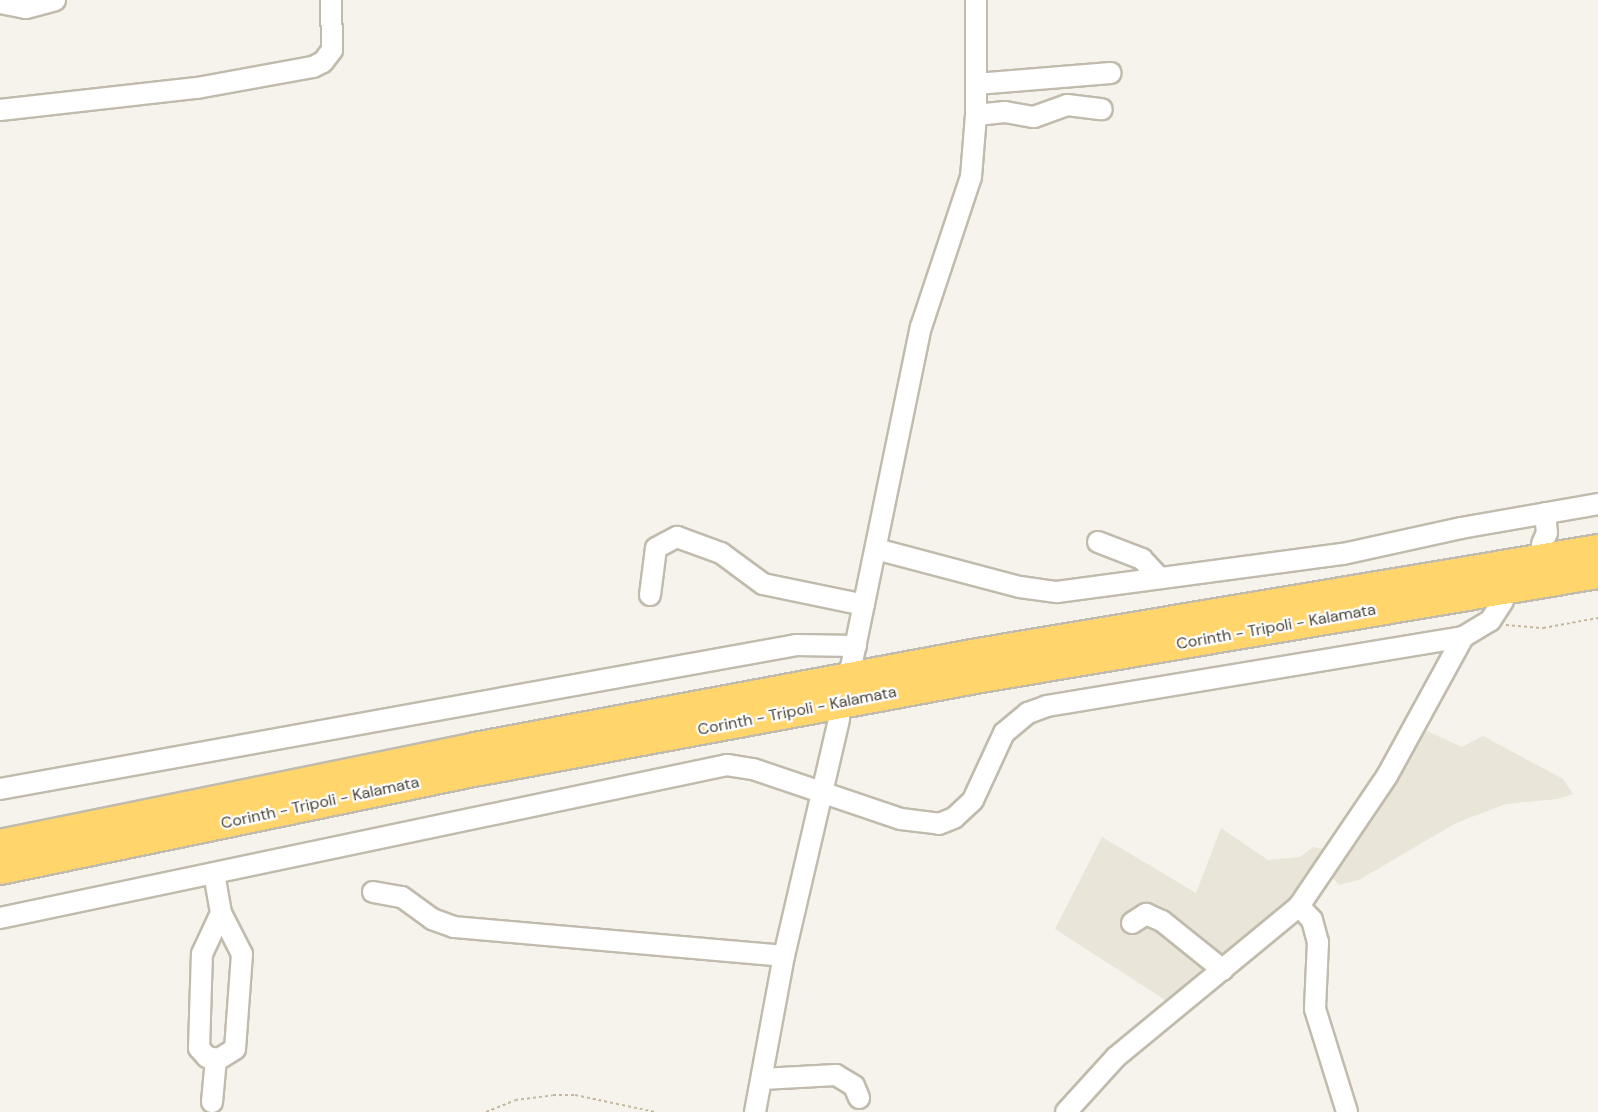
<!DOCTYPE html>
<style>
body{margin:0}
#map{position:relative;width:1598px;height:1112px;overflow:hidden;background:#f5f3eb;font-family:"DM Sans",sans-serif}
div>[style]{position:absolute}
.residential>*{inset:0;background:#e9e5d9}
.path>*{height:2px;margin-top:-1px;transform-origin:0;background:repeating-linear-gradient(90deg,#c3b89e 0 3px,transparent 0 6px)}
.roads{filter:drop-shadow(2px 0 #c1bbad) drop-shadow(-2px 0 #c1bbad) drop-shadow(0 2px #c1bbad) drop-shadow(0 -2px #c1bbad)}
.minor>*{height:20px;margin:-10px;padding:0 10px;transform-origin:10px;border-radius:10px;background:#fff}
.highway>*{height:30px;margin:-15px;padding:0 15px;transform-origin:15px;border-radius:15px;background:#ffd56c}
span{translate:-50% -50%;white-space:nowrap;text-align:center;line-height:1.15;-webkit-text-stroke:4.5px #fff;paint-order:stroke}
.street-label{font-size:16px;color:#4a4438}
</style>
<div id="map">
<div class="residential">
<div style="clip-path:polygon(1420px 728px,1462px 747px,1483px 736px,1563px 779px,1573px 794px,1558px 799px,1506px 804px,1456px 823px,1359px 880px,1339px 885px,1333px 878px,1331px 865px)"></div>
<div style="clip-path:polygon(1221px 828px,1268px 860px,1300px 857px,1313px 847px,1323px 849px,1300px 890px,1170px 1003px,1055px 929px,1102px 837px,1196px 893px)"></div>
</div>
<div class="path">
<div style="left:1506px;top:625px;width:37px;rotate:5deg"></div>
<div style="left:1543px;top:628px;width:56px;rotate:-10.3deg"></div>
<div style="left:486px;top:1112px;width:31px;rotate:-22deg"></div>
<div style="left:515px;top:1100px;width:38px;rotate:-7deg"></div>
<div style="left:553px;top:1095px;width:22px"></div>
<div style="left:575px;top:1095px;width:83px;rotate:11.9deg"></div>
</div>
<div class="roads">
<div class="minor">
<div style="left:0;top:3px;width:26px;rotate:11deg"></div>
<div style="left:26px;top:8px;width:30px;rotate:-15deg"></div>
<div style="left:976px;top:84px;width:135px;rotate:-4.7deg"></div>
<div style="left:0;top:110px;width:198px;rotate:-6.4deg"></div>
<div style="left:197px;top:88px;width:118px;rotate:-10.3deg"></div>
<div style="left:313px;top:67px;width:11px;rotate:-27deg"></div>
<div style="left:323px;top:62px;width:15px;rotate:-53deg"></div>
<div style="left:332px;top:50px;width:50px;rotate:-91.1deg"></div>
<div style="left:976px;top:115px;width:29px;rotate:-6deg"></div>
<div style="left:1005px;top:112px;width:29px;rotate:10deg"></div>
<div style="left:1034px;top:117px;width:35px;rotate:-20deg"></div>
<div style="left:1067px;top:105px;width:35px;rotate:7deg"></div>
<div style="left:1098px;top:542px;width:47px;rotate:21.1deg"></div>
<div style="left:1142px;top:559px;width:26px;rotate:47deg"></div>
<div style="left:1542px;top:544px;width:12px;rotate:-66deg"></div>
<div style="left:1547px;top:533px;width:20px;rotate:-96deg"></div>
<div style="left:876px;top:549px;width:149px;rotate:14.8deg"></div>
<div style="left:1020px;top:587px;width:37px;rotate:8deg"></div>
<div style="left:1057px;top:592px;width:289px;rotate:-7.6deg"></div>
<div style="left:1343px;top:554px;width:121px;rotate:-12.4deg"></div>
<div style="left:1461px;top:528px;width:139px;rotate:-9.9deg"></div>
<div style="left:650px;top:595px;width:47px;rotate:-82.7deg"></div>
<div style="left:656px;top:548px;width:24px;rotate:-28deg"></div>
<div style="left:677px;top:537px;width:47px;rotate:20deg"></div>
<div style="left:721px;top:553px;width:52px;rotate:36.4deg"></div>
<div style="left:763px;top:584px;width:103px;rotate:11.7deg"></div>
<div style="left:851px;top:667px;width:347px;rotate:-78.4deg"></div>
<div style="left:921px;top:327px;width:158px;rotate:-71.6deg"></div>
<div style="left:971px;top:177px;width:62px;rotate:-85.4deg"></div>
<div style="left:976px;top:115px;width:115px;rotate:-90deg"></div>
<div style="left:0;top:789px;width:809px;rotate:-10.25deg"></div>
<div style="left:796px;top:645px;width:60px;rotate:1deg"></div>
<div style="left:214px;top:873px;width:41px;rotate:80.1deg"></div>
<div style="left:221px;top:913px;width:46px;rotate:62.9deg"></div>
<div style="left:242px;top:954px;width:95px;rotate:94.2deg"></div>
<div style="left:235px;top:1049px;width:19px;rotate:148deg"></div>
<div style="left:219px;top:1059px;width:12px;rotate:-171deg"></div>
<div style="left:207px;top:1057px;width:12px;rotate:-132deg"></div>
<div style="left:199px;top:1048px;width:94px;rotate:-88.2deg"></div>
<div style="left:202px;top:954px;width:45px;rotate:-65.1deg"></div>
<div style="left:373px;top:892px;width:29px;rotate:10deg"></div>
<div style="left:402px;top:897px;width:37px;rotate:36deg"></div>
<div style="left:432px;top:919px;width:23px;rotate:20deg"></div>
<div style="left:454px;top:927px;width:331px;rotate:5deg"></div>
<div style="left:1299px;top:906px;width:19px;rotate:47deg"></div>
<div style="left:1312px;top:920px;width:23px;rotate:75deg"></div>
<div style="left:1318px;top:942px;width:67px;rotate:92.6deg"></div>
<div style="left:1315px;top:1009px;width:108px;rotate:72.7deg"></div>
<div style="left:0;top:918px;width:743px;rotate:-11.88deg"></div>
<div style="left:727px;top:765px;width:26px;rotate:9deg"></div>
<div style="left:753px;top:769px;width:156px;rotate:18.7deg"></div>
<div style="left:901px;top:819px;width:38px;rotate:7deg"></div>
<div style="left:939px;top:824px;width:16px;rotate:-22deg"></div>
<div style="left:954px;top:818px;width:26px;rotate:-43deg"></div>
<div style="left:973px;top:800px;width:74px;rotate:-65.2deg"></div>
<div style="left:1004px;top:733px;width:31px;rotate:-40deg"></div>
<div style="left:1028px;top:713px;width:20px;rotate:-20deg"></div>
<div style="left:1047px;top:706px;width:422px;rotate:-9.4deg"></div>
<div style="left:1132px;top:923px;width:17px;rotate:-33deg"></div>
<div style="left:1146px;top:914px;width:17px;rotate:24deg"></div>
<div style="left:1162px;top:921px;width:78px;rotate:38.8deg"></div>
<div style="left:762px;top:1079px;width:74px;rotate:-3.1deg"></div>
<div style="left:836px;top:1075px;width:21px;rotate:31deg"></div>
<div style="left:854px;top:1086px;width:13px;rotate:67deg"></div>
<div style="left:212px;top:1102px;width:43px;rotate:-84.7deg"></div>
<div style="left:755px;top:1112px;width:159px;rotate:-79.5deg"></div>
<div style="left:784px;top:956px;width:243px;rotate:-76.9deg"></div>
<div style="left:1066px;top:1112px;width:74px;rotate:-47.7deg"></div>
<div style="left:1116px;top:1057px;width:237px;rotate:-39.5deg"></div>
<div style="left:1299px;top:906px;width:157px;rotate:-55.9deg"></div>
<div style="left:1387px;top:776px;width:158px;rotate:-61.3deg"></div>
<div style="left:1463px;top:637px;width:31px;rotate:-31deg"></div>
<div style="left:1490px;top:621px;width:24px;rotate:-57deg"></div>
</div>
<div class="highway">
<div style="left:0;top:845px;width:485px;rotate:-11.5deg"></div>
<div style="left:475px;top:748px;width:512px;rotate:-10.59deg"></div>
<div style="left:978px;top:654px;width:629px;rotate:-9.52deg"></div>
<div style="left:0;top:869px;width:490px;rotate:-11.7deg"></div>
<div style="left:480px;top:770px;width:510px;rotate:-10.52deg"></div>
<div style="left:981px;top:677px;width:626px;rotate:-9.57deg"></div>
</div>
</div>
<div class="street-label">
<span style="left:1276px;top:627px;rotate:-10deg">Corinth - Tripoli - Kalamata</span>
<span style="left:797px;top:711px;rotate:-11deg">Corinth - Tripoli - Kalamata</span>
<span style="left:320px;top:803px;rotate:-12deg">Corinth - Tripoli - Kalamata</span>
</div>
</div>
